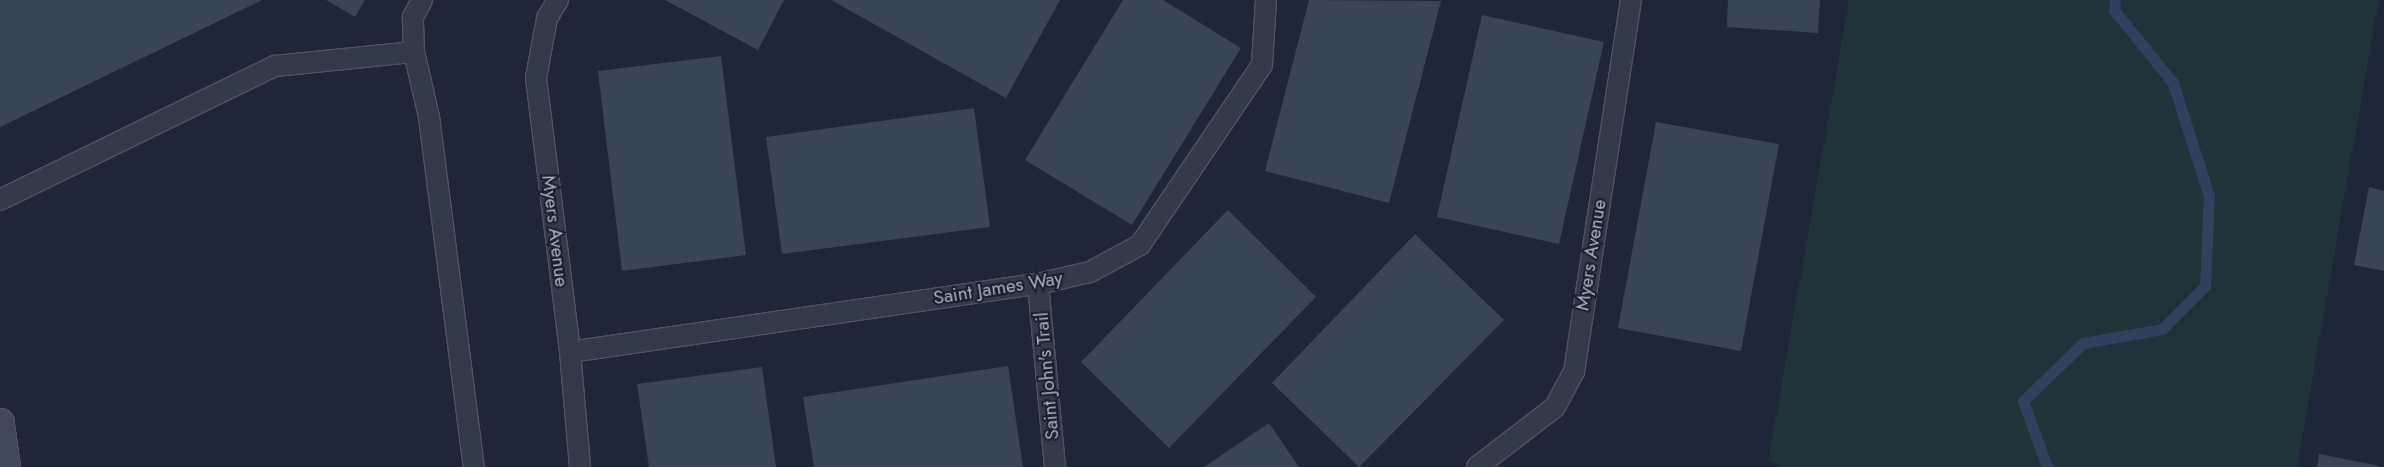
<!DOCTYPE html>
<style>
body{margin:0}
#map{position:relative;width:2384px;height:467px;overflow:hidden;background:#1f2637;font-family:Jost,sans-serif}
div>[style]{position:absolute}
.green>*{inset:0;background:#213338}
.stream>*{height:11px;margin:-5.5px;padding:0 5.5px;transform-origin:5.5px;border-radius:5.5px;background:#31405f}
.building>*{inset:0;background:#3a4457}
.roads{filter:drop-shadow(1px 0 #4d5362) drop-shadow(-1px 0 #4d5362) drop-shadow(0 1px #4d5362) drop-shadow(0 -1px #4d5362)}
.lane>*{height:20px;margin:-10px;padding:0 10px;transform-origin:10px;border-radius:10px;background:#323947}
.secondary>*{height:28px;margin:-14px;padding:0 14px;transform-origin:14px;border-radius:14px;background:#40475a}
span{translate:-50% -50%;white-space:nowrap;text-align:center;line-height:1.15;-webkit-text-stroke:4px #181e2b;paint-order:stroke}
.street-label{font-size:19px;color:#acb3c4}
</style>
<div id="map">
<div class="green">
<div style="clip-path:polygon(1849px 0,2379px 0,2297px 467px,1781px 467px,1768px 461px)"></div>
</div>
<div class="stream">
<div style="left:2047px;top:467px;width:70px;rotate:-110deg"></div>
<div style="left:2023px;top:401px;width:83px;rotate:-44deg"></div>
<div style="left:2083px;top:343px;width:80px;rotate:-10deg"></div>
<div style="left:2162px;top:329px;width:61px;rotate:-45deg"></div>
<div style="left:2205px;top:286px;width:90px;rotate:-87.5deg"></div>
<div style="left:2209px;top:196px;width:119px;rotate:-107.7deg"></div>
<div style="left:2173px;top:83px;width:94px;rotate:-128.9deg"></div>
<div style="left:2114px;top:10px;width:10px;rotate:-84deg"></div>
</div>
<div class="building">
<div style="clip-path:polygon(0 0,262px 0,0 127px)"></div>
<div style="clip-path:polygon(326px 0,365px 0,355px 17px)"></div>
<div style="clip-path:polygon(665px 0,784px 0,758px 50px)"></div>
<div style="clip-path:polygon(831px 0,1060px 0,1006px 98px)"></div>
<div style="clip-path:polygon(1123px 0,1163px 0,1241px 48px,1132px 225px,1025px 160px)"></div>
<div style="clip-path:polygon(1309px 0,1441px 1px,1389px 203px,1265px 171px)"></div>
<div style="clip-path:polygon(1728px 0,1820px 0,1818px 33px,1727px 27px)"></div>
<div style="clip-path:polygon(1482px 15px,1604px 42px,1559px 244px,1437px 217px)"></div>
<div style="clip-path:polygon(721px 56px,746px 255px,622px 271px,598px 71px)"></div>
<div style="clip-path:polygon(974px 108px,990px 227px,782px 254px,766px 137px)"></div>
<div style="clip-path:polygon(1656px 122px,1779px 144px,1741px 351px,1618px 328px)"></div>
<div style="clip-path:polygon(2369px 187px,2384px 191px,2384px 271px,2354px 265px)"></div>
<div style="clip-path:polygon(1228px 210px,1316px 297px,1169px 448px,1081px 362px)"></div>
<div style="clip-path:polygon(1415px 234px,1504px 320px,1359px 467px,1272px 383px)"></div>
<div style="clip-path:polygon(1008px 366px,1023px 467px,814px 467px,803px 397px)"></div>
<div style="clip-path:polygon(762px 367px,776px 467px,649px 467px,637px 384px)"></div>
<div style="clip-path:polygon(1269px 423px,1299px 467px,1204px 467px)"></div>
<div style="clip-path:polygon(2319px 454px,2380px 466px,2379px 467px,2317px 467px)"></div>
</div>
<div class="roads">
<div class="lane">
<div style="left:558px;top:0;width:21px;rotate:121deg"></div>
<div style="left:547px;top:18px;width:61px;rotate:100.4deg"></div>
<div style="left:536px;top:78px;width:276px;rotate:82.9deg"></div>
<div style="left:570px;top:352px;width:115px;rotate:85deg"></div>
<div style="left:414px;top:52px;width:67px;rotate:77deg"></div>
<div style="left:429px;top:117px;width:353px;rotate:82.7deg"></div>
<div style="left:0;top:200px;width:306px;rotate:-26deg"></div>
<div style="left:275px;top:66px;width:140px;rotate:-5.8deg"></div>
<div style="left:414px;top:52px;width:35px;rotate:-92deg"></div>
<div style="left:413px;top:17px;width:19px;rotate:-62deg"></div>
<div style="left:1038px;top:284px;width:184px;rotate:84.7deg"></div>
<div style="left:570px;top:352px;width:473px;rotate:-8.3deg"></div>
<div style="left:1038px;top:284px;width:53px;rotate:-13deg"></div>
<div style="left:1090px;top:272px;width:57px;rotate:-28.4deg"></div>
<div style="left:1140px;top:245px;width:217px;rotate:-55.9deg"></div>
<div style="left:1262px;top:65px;width:65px;rotate:-86.5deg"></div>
<div style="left:1477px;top:467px;width:98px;rotate:-37.6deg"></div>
<div style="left:1555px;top:407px;width:40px;rotate:-62deg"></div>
<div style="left:1574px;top:372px;width:376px;rotate:-81.3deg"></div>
</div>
<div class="secondary">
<div style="left:0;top:423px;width:44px;rotate:82.2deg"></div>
</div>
</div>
<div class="street-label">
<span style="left:555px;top:231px;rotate:83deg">Myers Avenue</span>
<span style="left:1591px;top:255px;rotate:-81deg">Myers Avenue</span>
<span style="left:998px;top:288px;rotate:-9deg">Saint James Way</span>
<span style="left:1047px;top:376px;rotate:-95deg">Saint John's Trail</span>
</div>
</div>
